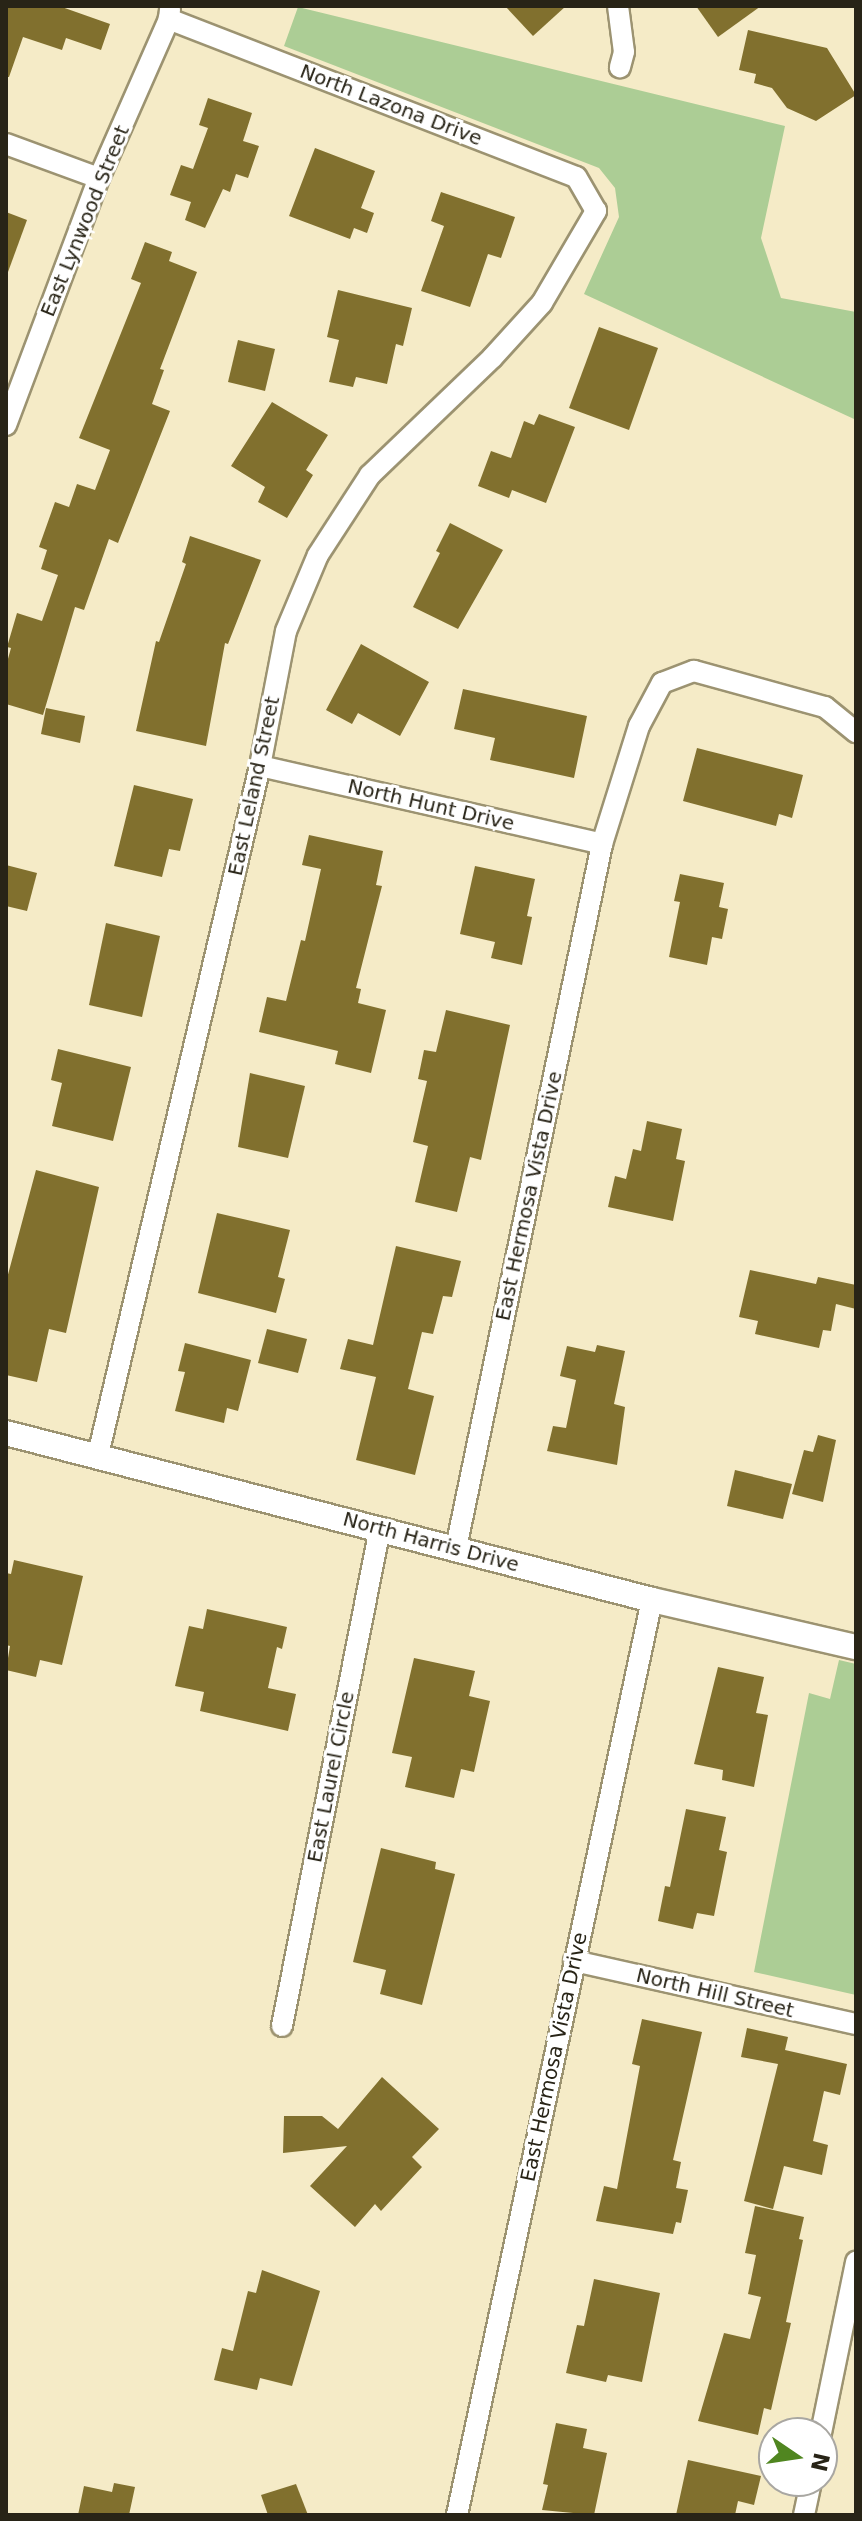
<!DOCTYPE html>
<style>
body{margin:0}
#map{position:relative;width:862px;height:2521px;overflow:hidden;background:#f5ebc7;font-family:"DejaVu Sans",sans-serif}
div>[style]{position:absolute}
.green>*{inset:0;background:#accd95}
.building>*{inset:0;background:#81702e}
.roads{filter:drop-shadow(2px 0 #9c9371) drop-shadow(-2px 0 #9c9371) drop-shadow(0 2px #9c9371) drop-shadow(0 -2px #9c9371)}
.minor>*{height:20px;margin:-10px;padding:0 10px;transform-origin:10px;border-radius:10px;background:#fff}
.tertiary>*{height:24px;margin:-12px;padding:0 12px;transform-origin:12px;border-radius:12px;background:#fff}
span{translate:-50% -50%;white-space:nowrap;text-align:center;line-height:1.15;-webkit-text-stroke:6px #fff;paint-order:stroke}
.street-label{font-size:20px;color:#282417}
.frame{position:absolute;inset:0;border:8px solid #282417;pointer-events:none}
.north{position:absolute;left:758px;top:2417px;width:80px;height:80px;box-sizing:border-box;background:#fff;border:2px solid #a9a7a2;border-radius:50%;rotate:103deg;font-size:22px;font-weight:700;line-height:32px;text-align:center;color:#282417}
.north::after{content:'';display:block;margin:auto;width:28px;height:36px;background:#508620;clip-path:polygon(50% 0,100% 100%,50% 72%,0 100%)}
</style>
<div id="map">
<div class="green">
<div style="clip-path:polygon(298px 7px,785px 126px,761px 238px,781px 298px,856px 312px,854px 419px,584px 294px,619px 217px,615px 188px,599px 168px,284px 46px)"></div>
<div style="clip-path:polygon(839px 1660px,856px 1664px,856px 1995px,754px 1972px,809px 1693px,830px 1699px)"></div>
</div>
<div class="building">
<div style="clip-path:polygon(6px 6px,59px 6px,110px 24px,101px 50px,66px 38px,62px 50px,23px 37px,9px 77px,6px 77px)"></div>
<div style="clip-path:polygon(505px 6px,566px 6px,533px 36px)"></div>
<div style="clip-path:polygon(696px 6px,761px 6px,718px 37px)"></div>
<div style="clip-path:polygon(748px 30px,827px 48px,856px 95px,816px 121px,787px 108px,772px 88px,754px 83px,756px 74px,739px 70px)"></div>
<div style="clip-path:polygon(208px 98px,252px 113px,243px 141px,259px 146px,248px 178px,236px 174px,230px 192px,223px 189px,205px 228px,185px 220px,191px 202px,170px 195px,181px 165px,193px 169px,208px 128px,199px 125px)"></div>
<div style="clip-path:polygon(315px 148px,375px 171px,361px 208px,374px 213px,367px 233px,354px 228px,350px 239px,289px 216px)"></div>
<div style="clip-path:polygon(441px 192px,515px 217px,501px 258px,488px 254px,470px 307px,421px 291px,444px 226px,431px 221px)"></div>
<div style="clip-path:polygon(6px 212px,27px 220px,8px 272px,6px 271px)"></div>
<div style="clip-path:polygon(145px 242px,172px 252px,169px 261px,197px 272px,160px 369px,164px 370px,152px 404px,170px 411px,118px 543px,109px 539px,84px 610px,75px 607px,43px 715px,6px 704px,6px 666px,11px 648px,7px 647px,17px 613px,42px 621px,58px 575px,41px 569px,47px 550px,39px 547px,55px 502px,69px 507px,77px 484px,95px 490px,110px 450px,79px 438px,141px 283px,131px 279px)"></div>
<div style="clip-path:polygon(338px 290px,412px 308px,403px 346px,396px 344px,387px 384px,356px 377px,353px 387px,329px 382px,339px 340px,327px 337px)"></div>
<div style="clip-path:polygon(599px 327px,658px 348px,629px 430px,569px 408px)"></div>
<div style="clip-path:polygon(238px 340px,275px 349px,265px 391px,228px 382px)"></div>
<div style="clip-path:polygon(272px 402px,328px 435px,306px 470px,313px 475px,287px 518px,258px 502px,265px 487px,231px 466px)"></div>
<div style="clip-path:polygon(539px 414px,575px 427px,546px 503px,512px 490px,509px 498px,478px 486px,491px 451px,511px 458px,524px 421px,534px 425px)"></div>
<div style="clip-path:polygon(450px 523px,503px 550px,458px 629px,413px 607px,440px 553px,436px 551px)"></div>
<div style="clip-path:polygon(190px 536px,261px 560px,228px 644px,225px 643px,206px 746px,136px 731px,156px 641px,159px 642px,186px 564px,182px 562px)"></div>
<div style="clip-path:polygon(361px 644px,429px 682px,400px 736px,358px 713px,352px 724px,326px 710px)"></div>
<div style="clip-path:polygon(463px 689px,587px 716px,574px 778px,490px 760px,495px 738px,454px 729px)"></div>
<div style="clip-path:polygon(46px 708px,85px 716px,80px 743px,41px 734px)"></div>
<div style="clip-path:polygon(697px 748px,803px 775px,792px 818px,779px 814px,776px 826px,683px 801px)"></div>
<div style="clip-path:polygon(134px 785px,193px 799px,180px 851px,169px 849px,162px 877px,114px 866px)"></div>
<div style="clip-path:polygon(309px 835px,383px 851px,376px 885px,382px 886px,356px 988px,361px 989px,358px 1003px,386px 1010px,371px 1073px,335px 1064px,338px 1051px,259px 1032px,267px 997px,286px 1001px,301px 940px,305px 941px,321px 869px,302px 865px)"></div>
<div style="clip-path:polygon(6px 865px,37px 873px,27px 911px,6px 906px)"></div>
<div style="clip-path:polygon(475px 866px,535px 879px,527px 916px,532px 917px,522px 965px,491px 958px,495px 942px,460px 934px)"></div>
<div style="clip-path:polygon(680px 874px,724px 883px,719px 907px,728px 909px,722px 939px,712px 937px,707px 965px,669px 957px,680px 902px,674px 901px)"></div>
<div style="clip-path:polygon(106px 923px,160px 936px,142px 1017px,89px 1005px)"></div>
<div style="clip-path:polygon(446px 1010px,510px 1025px,481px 1160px,470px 1157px,457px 1212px,415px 1202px,428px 1146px,413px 1142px,427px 1081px,418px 1079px,424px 1050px,436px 1052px)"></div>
<div style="clip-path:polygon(58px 1049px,131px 1067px,113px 1141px,52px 1126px,62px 1083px,51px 1080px)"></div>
<div style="clip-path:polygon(250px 1073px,305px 1086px,288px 1158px,238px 1147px)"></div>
<div style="clip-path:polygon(647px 1121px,682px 1129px,676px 1159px,685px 1161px,673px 1221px,608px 1207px,615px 1176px,626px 1179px,633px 1149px,641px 1151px)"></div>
<div style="clip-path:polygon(36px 1170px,99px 1187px,66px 1333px,49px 1329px,37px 1382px,6px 1375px,6px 1282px)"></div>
<div style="clip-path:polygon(217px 1213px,290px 1230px,278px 1277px,285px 1279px,276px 1313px,198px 1293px)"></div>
<div style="clip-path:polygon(396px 1246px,461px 1261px,452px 1297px,443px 1296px,433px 1334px,422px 1332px,408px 1389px,434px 1396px,415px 1475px,356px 1460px,376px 1377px,340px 1369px,348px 1339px,373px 1345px)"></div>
<div style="clip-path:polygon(750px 1270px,816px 1284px,818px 1277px,856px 1285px,856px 1309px,836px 1304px,831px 1331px,823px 1330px,819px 1348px,755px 1334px,758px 1321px,739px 1317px)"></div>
<div style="clip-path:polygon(267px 1329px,307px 1339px,298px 1373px,258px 1363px)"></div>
<div style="clip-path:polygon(185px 1343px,251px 1360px,238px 1411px,227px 1408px,224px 1423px,175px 1411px,185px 1372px,178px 1371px)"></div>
<div style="clip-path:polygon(597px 1345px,625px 1351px,614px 1404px,625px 1407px,617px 1465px,547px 1451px,553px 1426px,566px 1428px,576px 1380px,560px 1376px,567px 1346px,595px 1352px)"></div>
<div style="clip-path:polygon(818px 1435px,836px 1440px,823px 1502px,792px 1494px,804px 1450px,813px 1452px)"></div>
<div style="clip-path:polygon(735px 1470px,792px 1484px,783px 1519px,727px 1506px)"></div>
<div style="clip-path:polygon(14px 1560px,83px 1576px,62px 1665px,40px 1660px,36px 1677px,6px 1670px,10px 1646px,6px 1645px,6px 1573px,11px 1574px)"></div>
<div style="clip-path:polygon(207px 1609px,287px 1627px,282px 1649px,277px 1647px,268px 1688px,296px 1694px,288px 1731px,200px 1711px,204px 1692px,175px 1686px,189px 1626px,203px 1629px)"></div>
<div style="clip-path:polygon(414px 1658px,475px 1671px,469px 1696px,490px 1701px,474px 1772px,461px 1769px,454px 1798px,405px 1787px,412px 1757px,392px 1753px)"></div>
<div style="clip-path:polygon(718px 1667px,764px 1677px,756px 1713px,768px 1715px,754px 1787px,722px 1780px,723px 1770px,694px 1764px)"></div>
<div style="clip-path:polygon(686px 1809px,726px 1817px,719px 1850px,727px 1852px,714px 1916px,697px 1913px,693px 1929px,658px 1921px,665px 1886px,670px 1887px)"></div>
<div style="clip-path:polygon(381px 1848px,436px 1862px,435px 1869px,455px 1874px,422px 2005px,380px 1994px,386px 1970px,353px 1962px)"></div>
<div style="clip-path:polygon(642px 2019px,702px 2032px,673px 2160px,681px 2162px,676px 2188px,688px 2190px,681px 2223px,676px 2222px,673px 2234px,596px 2221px,604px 2186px,617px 2189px,640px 2066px,632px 2064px)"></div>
<div style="clip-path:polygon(747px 2028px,788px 2037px,785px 2050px,847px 2064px,840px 2095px,824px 2091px,813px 2141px,828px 2145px,822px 2175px,784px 2166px,773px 2209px,744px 2201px,778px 2064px,741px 2057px)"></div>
<div style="clip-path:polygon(382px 2077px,439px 2129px,412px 2157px,422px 2167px,381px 2211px,375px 2204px,355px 2227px,310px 2186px,347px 2146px,283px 2153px,284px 2116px,322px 2116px,338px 2129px)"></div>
<div style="clip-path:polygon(755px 2206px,804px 2217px,799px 2239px,803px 2240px,786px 2322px,791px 2323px,771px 2410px,764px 2408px,758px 2435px,698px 2421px,724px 2333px,750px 2339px,761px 2297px,748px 2294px,756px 2255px,745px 2253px)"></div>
<div style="clip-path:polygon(262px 2270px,320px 2291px,292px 2386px,260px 2378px,257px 2390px,214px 2380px,222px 2348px,233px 2351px,248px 2291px,256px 2293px)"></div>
<div style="clip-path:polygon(594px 2279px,660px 2293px,642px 2382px,608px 2375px,606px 2382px,566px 2373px,577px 2325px,584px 2326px)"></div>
<div style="clip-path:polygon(556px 2423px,587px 2429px,583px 2448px,607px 2453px,594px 2515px,542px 2510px,548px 2485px,543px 2484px)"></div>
<div style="clip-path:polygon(688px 2460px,761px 2476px,754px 2505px,738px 2501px,735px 2515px,676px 2515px)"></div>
<div style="clip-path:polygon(114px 2483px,135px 2487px,129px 2515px,78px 2515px,84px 2486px,112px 2492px)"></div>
<div style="clip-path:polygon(296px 2484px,308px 2515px,268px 2515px,261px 2495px)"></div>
</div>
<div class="roads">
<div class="minor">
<div style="left:618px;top:6px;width:46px;rotate:82.6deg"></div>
<div style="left:624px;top:52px;width:16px;rotate:105deg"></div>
<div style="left:6px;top:144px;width:99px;rotate:20.1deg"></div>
<div style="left:6px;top:425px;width:264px;rotate:-69.4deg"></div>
<div style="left:99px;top:178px;width:174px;rotate:-66.2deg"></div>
<div style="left:169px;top:19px;width:10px;rotate:-84deg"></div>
<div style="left:260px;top:766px;width:351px;rotate:12.8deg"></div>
<div style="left:98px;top:1455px;width:708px;rotate:-76.77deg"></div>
<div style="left:260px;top:766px;width:137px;rotate:-79.1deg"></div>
<div style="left:286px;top:631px;width:82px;rotate:-67.2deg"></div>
<div style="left:318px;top:555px;width:95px;rotate:-57deg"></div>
<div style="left:370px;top:475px;width:169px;rotate:-43.8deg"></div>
<div style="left:492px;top:358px;width:74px;rotate:-47.7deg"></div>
<div style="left:542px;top:303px;width:107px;rotate:-59.6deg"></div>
<div style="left:596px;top:211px;width:39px;rotate:-120deg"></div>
<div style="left:576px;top:177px;width:437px;rotate:-158.8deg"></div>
<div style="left:456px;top:1548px;width:719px;rotate:-78.28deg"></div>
<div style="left:602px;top:844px;width:124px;rotate:-72.6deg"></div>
<div style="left:639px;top:726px;width:49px;rotate:-61.9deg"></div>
<div style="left:662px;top:683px;width:34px;rotate:-21deg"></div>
<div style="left:694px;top:671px;width:136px;rotate:15.4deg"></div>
<div style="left:825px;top:707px;width:40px;rotate:39deg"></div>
<div style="left:574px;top:1961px;width:289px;rotate:12.6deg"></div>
<div style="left:282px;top:2026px;width:508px;rotate:-78.87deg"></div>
<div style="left:821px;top:2433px;width:175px;rotate:-78.4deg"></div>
<div style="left:457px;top:2515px;width:936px;rotate:-77.97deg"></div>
<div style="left:804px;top:2515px;width:35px;rotate:-78deg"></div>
</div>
<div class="tertiary">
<div style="left:6px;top:1433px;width:667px;rotate:14.49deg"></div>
<div style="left:652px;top:1600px;width:209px;rotate:13deg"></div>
</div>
</div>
<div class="street-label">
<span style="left:391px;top:105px;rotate:21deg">North Lazona Drive</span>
<span style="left:85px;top:221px;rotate:-68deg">East Lynwood Street</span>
<span style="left:254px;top:786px;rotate:-78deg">East Leland Street</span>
<span style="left:431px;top:805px;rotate:13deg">North Hunt Drive</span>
<span style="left:529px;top:1196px;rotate:-78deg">East Hermosa Vista Drive</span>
<span style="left:431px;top:1542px;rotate:15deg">North Harris Drive</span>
<span style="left:331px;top:1777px;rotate:-79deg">East Laurel Circle</span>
<span style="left:715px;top:1993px;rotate:13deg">North Hill Street</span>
<span style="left:554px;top:2057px;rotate:-78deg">East Hermosa Vista Drive</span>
</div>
<div class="frame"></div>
<div class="north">N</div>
</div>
